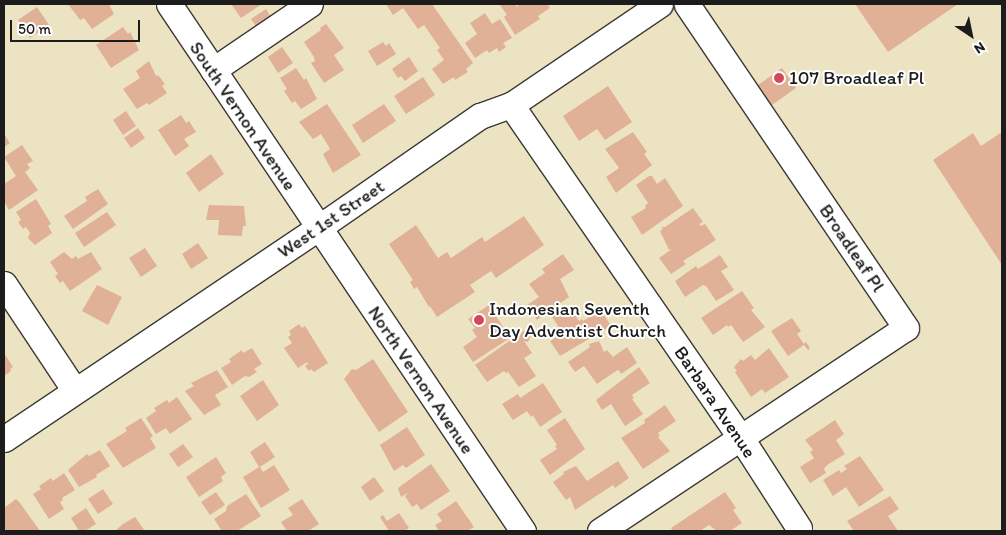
<!DOCTYPE html>
<style>
body{margin:0}
#map{position:relative;width:1006px;height:535px;overflow:hidden;background:#ece3c3;font-family:Itim,sans-serif}
div>[style]{position:absolute}
.building>*{inset:0;background:#e0b196}
.roads{filter:drop-shadow(1px 0 #3b3a35) drop-shadow(-1px 0 #3b3a35) drop-shadow(0 1px #3b3a35) drop-shadow(0 -1px #3b3a35)}
.minor>*{height:25px;margin:-12.5px;padding:0 12.5px;transform-origin:12.5px;border-radius:12.5px;background:#fff}
.dots>*{width:14px;height:14px;translate:-50% -50%;box-sizing:border-box;border:2px solid #fff;border-radius:50%}
span{translate:-50% -50%;white-space:nowrap;text-align:center;line-height:1.15;-webkit-text-stroke:4px #fff;paint-order:stroke}
.poi-label{font-size:19px;color:#1c1c1c}
.left{translate:0 -50%;text-align:left}
.street-label{font-size:19px;color:#1c1c1c}
.frame{position:absolute;inset:0;border:5px solid #1c1c1c;pointer-events:none}
.north{position:absolute;left:946px;top:10px;width:50px;height:50px;-webkit-text-stroke:4px #fff;paint-order:stroke;rotate:146deg;font-size:14px;font-weight:700;line-height:20px;text-align:center;color:#1c1c1c}
.north::after{content:'';display:block;margin:auto;width:18px;height:22px;background:#1c1c1c;clip-path:polygon(50% 0,100% 100%,50% 72%,0 100%)}
.scale{position:absolute;left:10px;top:20px;width:130px;height:22px;box-sizing:border-box;border:2px solid #1c1c1c;border-top:0;padding-left:6px;font-size:15px;line-height:18px;white-space:nowrap;color:#1c1c1c;-webkit-text-stroke:4px #fff;paint-order:stroke}
</style>
<div id="map">
<div class="building">
<div style="clip-path:polygon(68px 4px,109px 4px,114px 14px,92px 29px,84px 18px,80px 20px)"></div>
<div style="clip-path:polygon(231px 4px,262px 4px,241px 18px)"></div>
<div style="clip-path:polygon(386px 4px,432px 4px,473px 63px,466px 69px,468px 72px,455px 80px,454px 77px,443px 84px,432px 69px,444px 60px,437px 50px,440px 48px,424px 25px,418px 29px,403px 8px,393px 15px)"></div>
<div style="clip-path:polygon(502px 4px,515px 4px,517px 7px,519px 4px,547px 4px,550px 8px,538px 16px,540px 19px,515px 35px,504px 17px,507px 15px,500px 5px)"></div>
<div style="clip-path:polygon(855px 4px,958px 4px,888px 52px)"></div>
<div style="clip-path:polygon(37px 7px,49px 25px,30px 38px,18px 20px)"></div>
<div style="clip-path:polygon(266px 9px,275px 24px,261px 33px,251px 19px)"></div>
<div style="clip-path:polygon(485px 13px,492px 24px,500px 19px,512px 38px,503px 43px,506px 47px,499px 52px,497px 48px,489px 53px,487px 50px,475px 58px,465px 43px,477px 34px,470px 23px)"></div>
<div style="clip-path:polygon(326px 24px,344px 48px,334px 55px,344px 70px,324px 83px,311px 63px,315px 61px,314px 57px,304px 42px,321px 30px,320px 28px)"></div>
<div style="clip-path:polygon(123px 27px,128px 34px,130px 32px,139px 50px,111px 68px,96px 45px)"></div>
<div style="clip-path:polygon(383px 42px,386px 46px,389px 43px,396px 54px,377px 66px,368px 51px)"></div>
<div style="clip-path:polygon(282px 47px,293px 63px,278px 73px,268px 57px)"></div>
<div style="clip-path:polygon(409px 57px,418px 71px,405px 81px,401px 76px,398px 78px,392px 69px)"></div>
<div style="clip-path:polygon(149px 61px,156px 76px,158px 75px,165px 84px,162px 86px,167px 93px,149px 105px,147px 103px,137px 109px,123px 89px,140px 78px,136px 71px)"></div>
<div style="clip-path:polygon(296px 68px,304px 80px,306px 78px,317px 99px,301px 109px,295px 101px,292px 103px,284px 91px,287px 89px,280px 78px)"></div>
<div style="clip-path:polygon(782px 68px,796px 88px,769px 107px,754px 88px)"></div>
<div style="clip-path:polygon(423px 77px,435px 95px,406px 114px,394px 96px)"></div>
<div style="clip-path:polygon(608px 86px,632px 122px,605px 140px,597px 129px,579px 141px,563px 116px)"></div>
<div style="clip-path:polygon(327px 104px,361px 155px,333px 173px,323px 154px,330px 149px,321px 134px,313px 139px,299px 122px)"></div>
<div style="clip-path:polygon(384px 104px,396px 121px,363px 143px,352px 125px)"></div>
<div style="clip-path:polygon(126px 111px,136px 126px,123px 135px,113px 120px)"></div>
<div style="clip-path:polygon(181px 115px,186px 123px,189px 121px,196px 132px,184px 139px,189px 146px,175px 156px,158px 130px)"></div>
<div style="clip-path:polygon(138px 128px,145px 138px,131px 148px,124px 138px)"></div>
<div style="clip-path:polygon(633px 132px,647px 152px,644px 154px,652px 165px,616px 193px,606px 177px,619px 168px,605px 149px)"></div>
<div style="clip-path:polygon(1002px 132px,1002px 265px,933px 160px,973px 133px,981px 146px)"></div>
<div style="clip-path:polygon(4px 134px,10px 143px,4px 147px)"></div>
<div style="clip-path:polygon(22px 145px,33px 161px,27px 164px,30px 168px,25px 172px,38px 190px,9px 210px,4px 201px,4px 184px,16px 176px,4px 157px)"></div>
<div style="clip-path:polygon(211px 154px,224px 174px,199px 192px,186px 173px)"></div>
<div style="clip-path:polygon(649px 176px,652px 176px,657px 184px,665px 178px,683px 206px,642px 235px,631px 217px,646px 208px,645px 206px,648px 203px,636px 185px)"></div>
<div style="clip-path:polygon(98px 189px,108px 204px,73px 229px,64px 216px,87px 201px,85px 197px)"></div>
<div style="clip-path:polygon(36px 199px,51px 224px,48px 226px,52px 233px,35px 245px,28px 238px,30px 233px,26px 227px,23px 229px,18px 222px,21px 220px,16px 212px)"></div>
<div style="clip-path:polygon(209px 205px,244px 206px,246px 226px,243px 226px,242px 236px,218px 235px,219px 220px,206px 220px)"></div>
<div style="clip-path:polygon(693px 208px,703px 222px,699px 224px,701px 226px,705px 224px,716px 240px,683px 261px,686px 264px,671px 274px,659px 258px,672px 249px,669px 250px,660px 231px,663px 229px,661px 227px,665px 227px)"></div>
<div style="clip-path:polygon(107px 212px,116px 225px,84px 247px,75px 233px)"></div>
<div style="clip-path:polygon(524px 216px,544px 245px,496px 278px,491px 271px,470px 285px,475px 292px,437px 317px,430px 306px,429px 307px,417px 287px,414px 289px,410px 282px,413px 280px,389px 244px,416px 225px,438px 258px,447px 252px,451px 258px,482px 237px,485px 242px)"></div>
<div style="clip-path:polygon(198px 243px,208px 258px,191px 269px,182px 254px)"></div>
<div style="clip-path:polygon(145px 248px,157px 266px,141px 277px,129px 258px)"></div>
<div style="clip-path:polygon(64px 252px,72px 259px,76px 256px,78px 259px,91px 252px,102px 269px,70px 291px,63px 281px,60px 283px,55px 276px,58px 274px,50px 262px)"></div>
<div style="clip-path:polygon(563px 254px,574px 270px,560px 279px,569px 297px,537px 320px,527px 305px,539px 297px,529px 284px,545px 273px,542px 269px)"></div>
<div style="clip-path:polygon(720px 255px,728px 267px,721px 271px,734px 290px,716px 301px,706px 286px,703px 285px,685px 297px,675px 281px,696px 266px,698px 269px)"></div>
<div style="clip-path:polygon(97px 285px,122px 297px,108px 325px,82px 311px)"></div>
<div style="clip-path:polygon(742px 291px,754px 308px,751px 310px,765px 327px,743px 342px,731px 325px,728px 327px,727px 325px,713px 335px,701px 318px)"></div>
<div style="clip-path:polygon(489px 305px,510px 338px,473px 362px,463px 347px,477px 337px,472px 330px,475px 328px,468px 319px)"></div>
<div style="clip-path:polygon(569px 306px,579px 321px,582px 319px,583px 321px,601px 310px,611px 326px,560px 356px,550px 341px,563px 333px,552px 317px)"></div>
<div style="clip-path:polygon(792px 318px,801px 331px,797px 334px,804px 344px,806px 342px,810px 348px,808px 350px,804px 345px,788px 356px,771px 331px)"></div>
<div style="clip-path:polygon(299px 324px,302px 328px,305px 326px,328px 363px,314px 372px,311px 369px,309px 371px,305px 366px,308px 364px,307px 362px,298px 368px,284px 348px,292px 343px,288px 337px,291px 335px,289px 331px)"></div>
<div style="clip-path:polygon(525px 330px,532px 333px,528px 342px,524px 341px,532px 353px,524px 358px,536px 376px,519px 387px,508px 372px,506px 373px,504px 371px,487px 382px,475px 365px)"></div>
<div style="clip-path:polygon(599px 341px,604px 352px,607px 350px,613px 357px,627px 347px,637px 363px,621px 374px,619px 370px,616px 371px,597px 384px,584px 366px,575px 372px,568px 362px,590px 347px,589px 344px)"></div>
<div style="clip-path:polygon(252px 348px,262px 364px,254px 369px,257px 372px,249px 377px,245px 376px,232px 385px,221px 368px,231px 362px,229px 359px,242px 350px,243px 353px)"></div>
<div style="clip-path:polygon(769px 348px,789px 377px,765px 393px,762px 389px,751px 397px,735px 372px,737px 371px,734px 367px,741px 359px,743px 361px,751px 355px,755px 360px)"></div>
<div style="clip-path:polygon(4px 353px,13px 367px,10px 369px,11px 371px,4px 376px)"></div>
<div style="clip-path:polygon(373px 359px,408px 412px,379px 432px,344px 379px,352px 369px,356px 370px)"></div>
<div style="clip-path:polygon(639px 367px,650px 383px,632px 395px,634px 398px,632px 399px,643px 414px,625px 426px,611px 404px,602px 410px,596px 400px)"></div>
<div style="clip-path:polygon(217px 370px,228px 387px,215px 395px,221px 405px,204px 415px,185px 391px,194px 386px,191px 383px)"></div>
<div style="clip-path:polygon(263px 380px,279px 405px,257px 421px,240px 396px)"></div>
<div style="clip-path:polygon(543px 383px,562px 412px,540px 427px,533px 415px,531px 417px,527px 411px,513px 420px,502px 404px,518px 394px,520px 398px)"></div>
<div style="clip-path:polygon(177px 397px,192px 419px,170px 434px,166px 428px,156px 434px,146px 418px,156px 411px,154px 408px,167px 400px,169px 403px)"></div>
<div style="clip-path:polygon(665px 405px,676px 421px,658px 433px,660px 436px,658px 437px,670px 451px,643px 469px,621px 438px,645px 423px,644px 420px)"></div>
<div style="clip-path:polygon(141px 418px,153px 436px,150px 438px,156px 448px,123px 468px,106px 444px,127px 431px,125px 428px)"></div>
<div style="clip-path:polygon(565px 418px,585px 449px,550px 475px,540px 460px,557px 449px,555px 446px,557px 445px,547px 430px)"></div>
<div style="clip-path:polygon(835px 420px,844px 434px,836px 440px,845px 454px,827px 465px,824px 469px,826px 473px,810px 483px,800px 467px,814px 458px,810px 452px,813px 450px,805px 440px)"></div>
<div style="clip-path:polygon(407px 427px,425px 455px,406px 468px,403px 465px,394px 471px,380px 445px)"></div>
<div style="clip-path:polygon(265px 442px,275px 457px,260px 467px,263px 472px,274px 465px,290px 490px,261px 508px,243px 477px,259px 467px,250px 452px)"></div>
<div style="clip-path:polygon(183px 444px,193px 457px,178px 467px,169px 454px)"></div>
<div style="clip-path:polygon(100px 450px,110px 466px,96px 475px,97px 477px,79px 487px,68px 470px,87px 454px,89px 456px)"></div>
<div style="clip-path:polygon(860px 456px,884px 490px,859px 507px,846px 487px,833px 496px,823px 480px,839px 470px,841px 473px,847px 469px,844px 466px)"></div>
<div style="clip-path:polygon(216px 457px,226px 473px,221px 477px,223px 481px,199px 497px,186px 477px)"></div>
<div style="clip-path:polygon(618px 461px,629px 478px,615px 488px,613px 485px,575px 510px,570px 497px,566px 500px,553px 482px,564px 474px,563px 472px,576px 466px,587px 481px)"></div>
<div style="clip-path:polygon(431px 464px,450px 491px,421px 510px,417px 504px,412px 507px,405px 496px,409px 492px,401px 497px,398px 488px)"></div>
<div style="clip-path:polygon(64px 473px,75px 490px,62px 498px,63px 500px,60px 502px,64px 509px,49px 519px,33px 494px,41px 489px,39px 486px,51px 478px,53px 481px)"></div>
<div style="clip-path:polygon(374px 477px,384px 491px,370px 501px,361px 487px)"></div>
<div style="clip-path:polygon(103px 489px,113px 504px,98px 514px,88px 499px)"></div>
<div style="clip-path:polygon(216px 492px,225px 505px,210px 515px,201px 502px)"></div>
<div style="clip-path:polygon(725px 492px,736px 508px,733px 510px,742px 523px,730px 531px,717px 531px,709px 525px,700px 531px,673px 531px,671px 528px)"></div>
<div style="clip-path:polygon(246px 494px,261px 516px,237px 531px,222px 531px,214px 519px,226px 511px,227px 506px)"></div>
<div style="clip-path:polygon(890px 496px,899px 509px,888px 516px,898px 531px,854px 531px,847px 521px)"></div>
<div style="clip-path:polygon(16px 499px,20px 503px,40px 531px,4px 531px,4px 508px)"></div>
<div style="clip-path:polygon(302px 499px,319px 524px,308px 531px,287px 531px,281px 522px,293px 515px,288px 508px)"></div>
<div style="clip-path:polygon(456px 501px,474px 527px,467px 531px,439px 531px,435px 525px,442px 521px,437px 514px)"></div>
<div style="clip-path:polygon(86px 508px,96px 524px,85px 531px,79px 531px,71px 518px)"></div>
<div style="clip-path:polygon(399px 513px,409px 528px,404px 531px,389px 531px,380px 517px,383px 515px,387px 521px)"></div>
<div style="clip-path:polygon(135px 517px,145px 531px,115px 531px,123px 524px)"></div>
</div>
<div class="roads">
<div class="minor">
<div style="left:169px;top:4px;width:635px;rotate:56.11deg"></div>
<div style="left:213px;top:70px;width:117px;rotate:-34.2deg"></div>
<div style="left:511px;top:105px;width:405px;rotate:55.4deg"></div>
<div style="left:741px;top:438px;width:107px;rotate:57.2deg"></div>
<div style="left:4px;top:284px;width:128px;rotate:56.4deg"></div>
<div style="left:4px;top:439px;width:378px;rotate:-33.9deg"></div>
<div style="left:318px;top:228px;width:197px;rotate:-34.7deg"></div>
<div style="left:480px;top:116px;width:33px;rotate:-20deg"></div>
<div style="left:511px;top:105px;width:180px;rotate:-34.1deg"></div>
<div style="left:600px;top:531px;width:367px;rotate:-33.6deg"></div>
<div style="left:906px;top:328px;width:391px;rotate:-124.1deg"></div>
</div>
</div>
<div class="dots">
<div style="left:779px;top:78px;background:#d1495b"></div>
<div style="left:479px;top:320px;background:#d1495b"></div>
</div>
<div class="poi-label">
<span class="left" style="left:789px;top:78px">107 Broadleaf Pl</span>
<span class="left" style="left:489px;top:320px">Indonesian Seventh<br>Day Adventist Church</span>
</div>
<div class="street-label">
<span style="left:243px;top:116px;rotate:56deg">South Vernon Avenue</span>
<span style="left:331px;top:219px;rotate:-34deg">West 1st Street</span>
<span style="left:852px;top:248px;rotate:56deg">Broadleaf Pl</span>
<span style="left:421px;top:380px;rotate:56deg">North Vernon Avenue</span>
<span style="left:715px;top:402px;rotate:56deg">Barbara Avenue</span>
</div>
<div class="frame"></div>
<div class="north">N</div>
<div class="scale">50 m</div>
</div>
